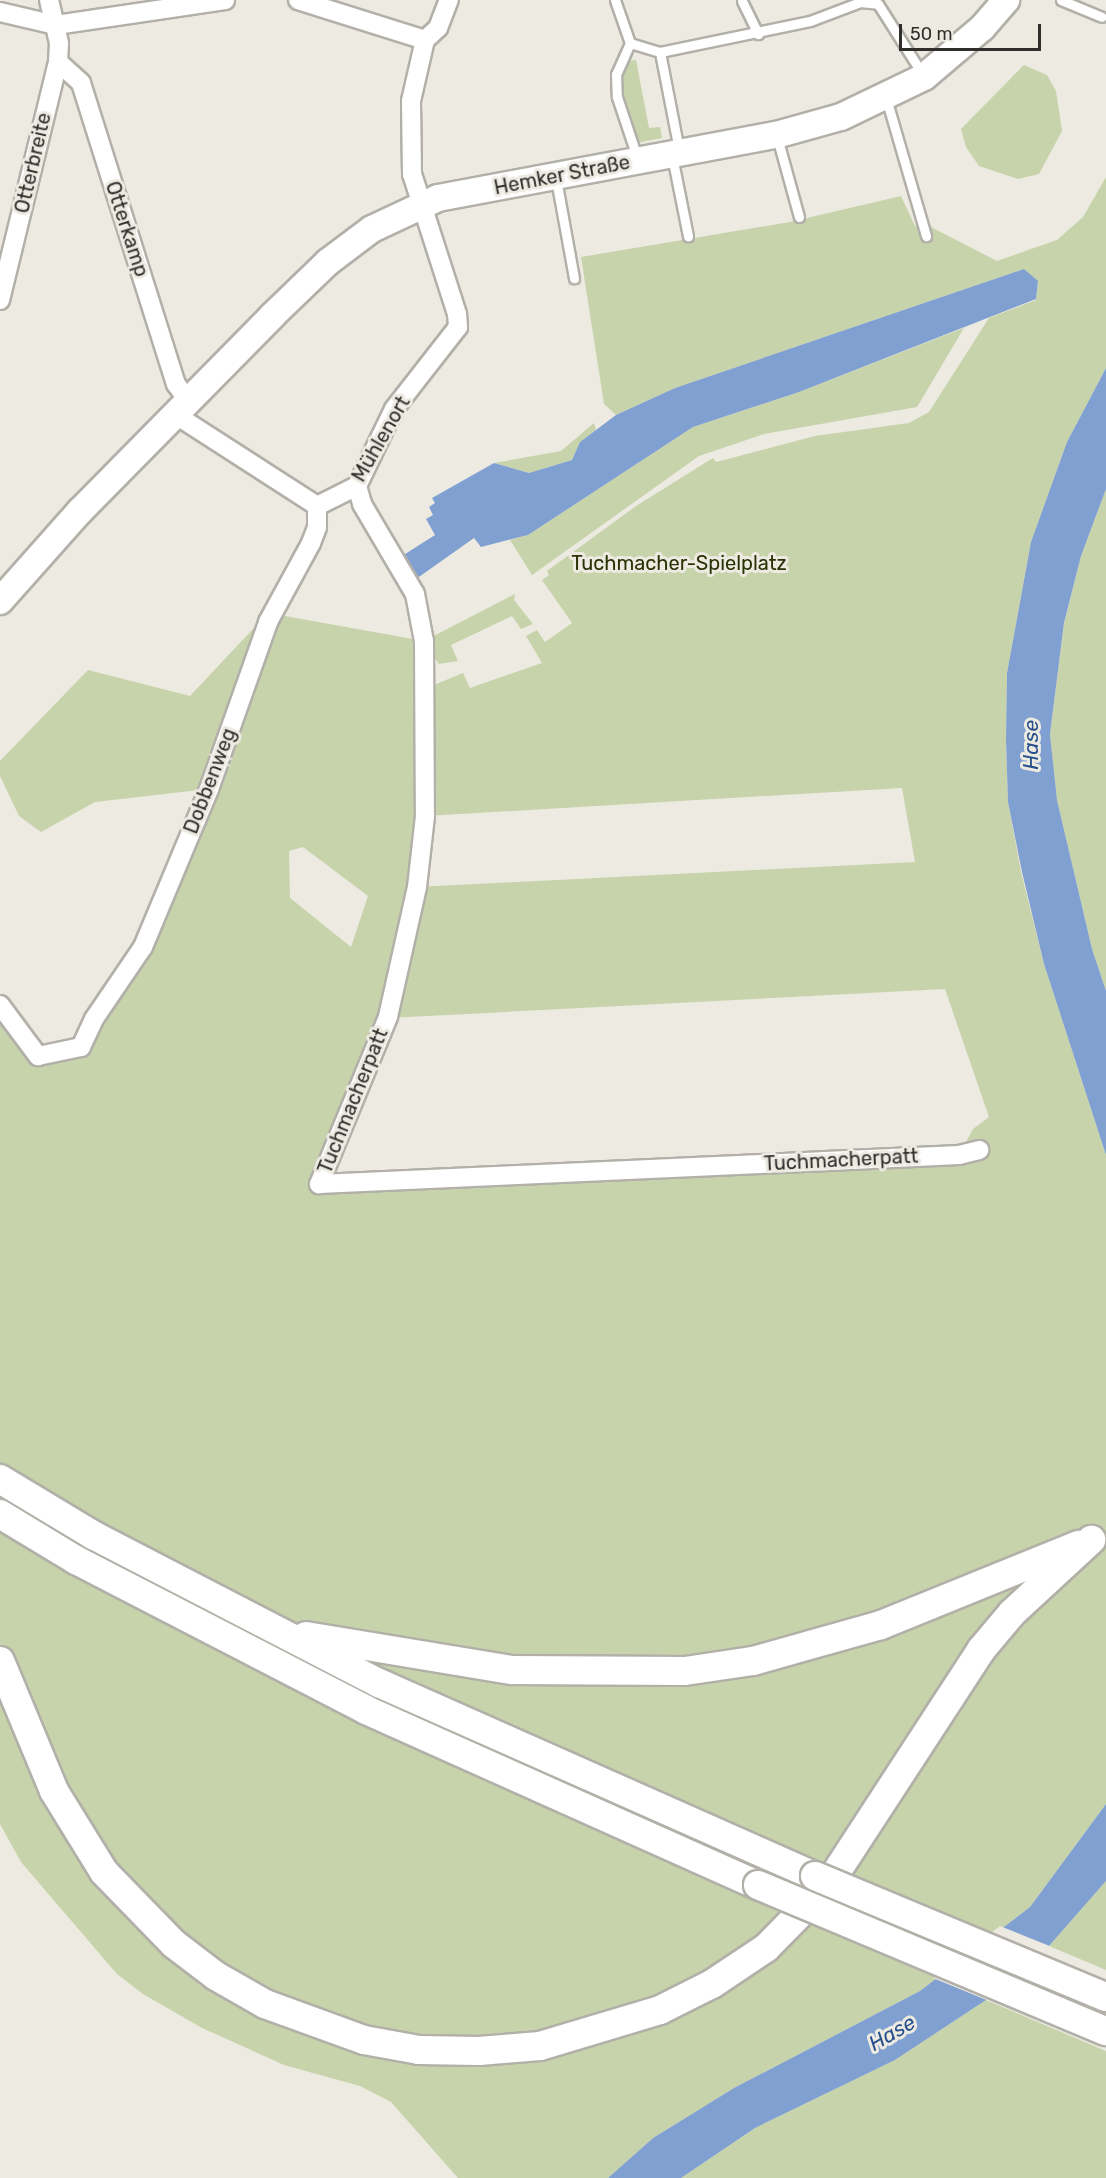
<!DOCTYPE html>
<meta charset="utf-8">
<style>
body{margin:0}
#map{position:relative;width:1106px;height:2178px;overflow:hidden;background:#eceae1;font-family:Rubik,sans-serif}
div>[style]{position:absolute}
.green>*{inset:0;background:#c7d3ab}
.water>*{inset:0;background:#80a0d2}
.pier>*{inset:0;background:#eceae1}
.roads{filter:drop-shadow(2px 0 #b2b0a8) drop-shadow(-2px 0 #b2b0a8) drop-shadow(0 2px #b2b0a8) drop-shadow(0 -2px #b2b0a8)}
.service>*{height:9px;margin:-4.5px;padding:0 4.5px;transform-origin:4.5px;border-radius:4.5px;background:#fff}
.minor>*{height:18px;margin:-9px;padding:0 9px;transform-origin:9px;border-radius:9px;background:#fff}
.secondary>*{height:26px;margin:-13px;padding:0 13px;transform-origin:13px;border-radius:13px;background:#fff}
.trunk>*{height:28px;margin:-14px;padding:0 14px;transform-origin:14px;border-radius:14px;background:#fff}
.bridges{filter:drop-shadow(2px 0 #b2b0a8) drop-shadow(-2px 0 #b2b0a8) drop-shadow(0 2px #b2b0a8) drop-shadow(0 -2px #b2b0a8)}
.trunk-bridge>*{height:28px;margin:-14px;padding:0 14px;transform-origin:14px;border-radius:14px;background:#fff}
span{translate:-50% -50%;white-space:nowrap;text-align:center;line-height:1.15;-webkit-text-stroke:6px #eceae1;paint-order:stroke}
.street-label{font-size:20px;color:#2f2e2b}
.park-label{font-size:20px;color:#283204}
.water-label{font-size:21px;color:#28508d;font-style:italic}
.scale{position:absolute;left:899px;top:24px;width:142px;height:27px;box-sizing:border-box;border:3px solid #2f2e2b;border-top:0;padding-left:8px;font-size:18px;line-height:21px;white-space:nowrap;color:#2f2e2b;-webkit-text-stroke:4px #eceae1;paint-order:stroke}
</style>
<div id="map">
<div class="green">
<div style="clip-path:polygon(636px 60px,649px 128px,660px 127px,662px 138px,636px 143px,620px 96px,619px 75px,625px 61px)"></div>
<div style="clip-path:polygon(1024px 65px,1047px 75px,1056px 91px,1062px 131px,1039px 174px,1018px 179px,979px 166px,966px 147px,961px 129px)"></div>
<div style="clip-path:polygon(evenodd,1106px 177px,1106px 368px,1067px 442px,1031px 542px,1007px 673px,1006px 740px,1008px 802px,1021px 872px,1044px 964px,1106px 1155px,1106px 1804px,1030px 1907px,920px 1991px,734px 2088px,653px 2138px,608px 2178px,458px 2178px,391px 2102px,360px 2086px,284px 2065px,202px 2028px,143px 1994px,117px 1974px,21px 1862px,0 1824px,0 1514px,76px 1560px,808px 1906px,827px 1885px,521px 1747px,0 1479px,0 1005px,38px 1056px,81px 1047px,143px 947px,208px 789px,95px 802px,41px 832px,19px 816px,0 776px,0 761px,88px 670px,190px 696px,268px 613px,424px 641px,515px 594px,514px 600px,533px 624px,521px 629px,512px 616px,451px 645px,458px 661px,439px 664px,431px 653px,430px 693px,434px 685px,463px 673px,470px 688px,542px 663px,526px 636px,537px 630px,545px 642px,572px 623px,542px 580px,549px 575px,547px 571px,636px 506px,713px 458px,716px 462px,815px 436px,909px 423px,929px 412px,989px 318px,1036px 300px,1038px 282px,1024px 269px,675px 388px,616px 415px,604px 404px,581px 257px,790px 222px,901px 196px,915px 226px,927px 225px,997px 261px,1057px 240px,1083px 217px,1106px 177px,902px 788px,915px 862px,417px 887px,425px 816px,902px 788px,1106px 177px,303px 847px,368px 896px,351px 947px,290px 898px,289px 851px,303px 847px,1106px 177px,945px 989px,989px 1117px,973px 1129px,959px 1155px,319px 1183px,388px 1018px,945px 989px)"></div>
<div style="clip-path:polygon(964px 328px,917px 407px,764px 434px,699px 456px,532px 575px,510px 540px,528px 535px,693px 427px,799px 392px)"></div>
<div style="clip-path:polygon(594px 423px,596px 430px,580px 442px,572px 460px,529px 473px,494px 463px,561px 451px)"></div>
<div style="clip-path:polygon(1106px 489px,1106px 991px,1092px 949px,1057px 800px,1050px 734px,1064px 624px,1081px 556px)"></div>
<div style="clip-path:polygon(1106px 1881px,1106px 1970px,1049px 1946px)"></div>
<div style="clip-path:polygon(986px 2000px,1106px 2051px,1106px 2178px,681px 2178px,755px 2128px,895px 2060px)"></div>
</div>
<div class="water">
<div style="clip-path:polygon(1024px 269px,1038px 281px,1036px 299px,799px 392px,693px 427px,528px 535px,481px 547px,474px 538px,416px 579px,402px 556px,435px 535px,426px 519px,433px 515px,429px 507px,435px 503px,432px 498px,494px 463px,529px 473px,572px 460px,580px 442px,616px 415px,675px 388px)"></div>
<div style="clip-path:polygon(1106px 368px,1106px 489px,1081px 556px,1064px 623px,1050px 734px,1057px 800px,1092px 949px,1106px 991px,1106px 1155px,1044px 964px,1022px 872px,1008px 802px,1006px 740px,1007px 673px,1031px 542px,1067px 442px)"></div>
<div style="clip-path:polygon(1106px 1804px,1106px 1881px,1049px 1946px,986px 2000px,895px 2060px,755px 2128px,681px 2178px,608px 2178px,653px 2138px,734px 2088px,920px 1991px,1030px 1907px)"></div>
</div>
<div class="pier">
<div style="clip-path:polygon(1000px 1926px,1052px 1947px,989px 2001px,933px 1978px)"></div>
</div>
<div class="roads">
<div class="service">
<div style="left:615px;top:0;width:46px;rotate:70.8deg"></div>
<div style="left:630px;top:43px;width:31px;rotate:17deg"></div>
<div style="left:1061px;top:0;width:44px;rotate:22.5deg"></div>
<div style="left:742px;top:1px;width:37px;rotate:64deg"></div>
<div style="left:630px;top:43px;width:34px;rotate:114deg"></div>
<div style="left:616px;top:74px;width:23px;rotate:88deg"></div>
<div style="left:617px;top:97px;width:66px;rotate:71.6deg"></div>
<div style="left:886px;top:98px;width:144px;rotate:73.8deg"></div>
<div style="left:777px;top:137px;width:83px;rotate:74.6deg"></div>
<div style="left:679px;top:150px;width:100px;rotate:-101deg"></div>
<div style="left:660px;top:52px;width:153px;rotate:-11.7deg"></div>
<div style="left:810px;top:21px;width:53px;rotate:-20.8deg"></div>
<div style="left:860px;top:2px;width:18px;rotate:6deg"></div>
<div style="left:878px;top:4px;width:84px;rotate:57.6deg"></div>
<div style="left:672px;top:156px;width:82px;rotate:78.7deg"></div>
<div style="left:556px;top:179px;width:101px;rotate:79.7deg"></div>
</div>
<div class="minor">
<div style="left:298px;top:0;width:133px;rotate:17.5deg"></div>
<div style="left:0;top:12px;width:57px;rotate:13.1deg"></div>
<div style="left:56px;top:25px;width:171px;rotate:-8.4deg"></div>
<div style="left:58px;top:62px;width:31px;rotate:42deg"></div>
<div style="left:81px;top:83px;width:316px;rotate:72.5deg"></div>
<div style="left:176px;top:384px;width:22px;rotate:54deg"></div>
<div style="left:0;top:300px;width:245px;rotate:-76.3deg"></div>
<div style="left:58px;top:62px;width:19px;rotate:-87deg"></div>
<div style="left:59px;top:43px;width:44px;rotate:-103.1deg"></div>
<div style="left:176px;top:415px;width:168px;rotate:32.8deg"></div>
<div style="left:357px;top:486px;width:19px;rotate:74deg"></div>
<div style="left:362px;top:504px;width:104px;rotate:59.5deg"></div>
<div style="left:415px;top:594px;width:48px;rotate:79.2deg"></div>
<div style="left:424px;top:641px;width:175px;rotate:89.7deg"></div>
<div style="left:425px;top:816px;width:71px;rotate:96.4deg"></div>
<div style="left:417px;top:887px;width:133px;rotate:102.6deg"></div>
<div style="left:388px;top:1017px;width:181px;rotate:112.4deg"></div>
<div style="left:319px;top:1184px;width:641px;rotate:-2.59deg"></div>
<div style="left:959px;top:1155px;width:21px;rotate:-14deg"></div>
<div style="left:317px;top:506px;width:45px;rotate:-26.6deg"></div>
<div style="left:357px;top:486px;width:85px;rotate:-64.3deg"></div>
<div style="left:394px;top:409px;width:104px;rotate:-52deg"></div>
<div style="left:458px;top:327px;width:13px;rotate:-94deg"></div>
<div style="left:457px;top:314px;width:147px;rotate:-107.8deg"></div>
<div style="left:412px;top:174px;width:73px;rotate:-90.8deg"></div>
<div style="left:411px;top:101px;width:63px;rotate:-77.1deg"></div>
<div style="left:425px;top:40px;width:18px;rotate:-43deg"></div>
<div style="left:438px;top:28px;width:30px;rotate:-69deg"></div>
<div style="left:0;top:1005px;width:64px;rotate:53.3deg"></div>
<div style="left:38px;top:1056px;width:44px;rotate:-11.8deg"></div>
<div style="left:81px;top:1047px;width:31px;rotate:-65deg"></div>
<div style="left:94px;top:1019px;width:87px;rotate:-55.8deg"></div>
<div style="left:143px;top:947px;width:171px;rotate:-67.3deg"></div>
<div style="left:209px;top:789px;width:177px;rotate:-70.5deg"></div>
<div style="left:268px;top:622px;width:90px;rotate:-61.4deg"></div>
<div style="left:311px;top:543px;width:17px;rotate:-69deg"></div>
<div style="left:317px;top:527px;width:21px;rotate:-90deg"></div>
</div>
<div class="secondary">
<div style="left:0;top:601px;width:120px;rotate:-48.4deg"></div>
<div style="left:80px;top:511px;width:274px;rotate:-45.4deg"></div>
<div style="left:272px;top:316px;width:78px;rotate:-44deg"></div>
<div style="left:328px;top:262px;width:55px;rotate:-36.9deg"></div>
<div style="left:372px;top:229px;width:73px;rotate:-25.2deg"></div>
<div style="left:438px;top:198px;width:344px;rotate:-10.6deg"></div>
<div style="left:776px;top:135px;width:67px;rotate:-15.5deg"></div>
<div style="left:841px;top:117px;width:92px;rotate:-25.7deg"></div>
<div style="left:924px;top:77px;width:76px;rotate:-40.2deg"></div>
<div style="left:982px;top:28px;width:37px;rotate:-49deg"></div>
</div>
<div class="trunk">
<div style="left:0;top:1479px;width:109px;rotate:31.1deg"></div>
<div style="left:93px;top:1535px;width:322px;rotate:27.4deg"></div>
<div style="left:379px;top:1683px;width:477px;rotate:23.9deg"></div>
<div style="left:0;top:1514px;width:89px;rotate:31.2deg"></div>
<div style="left:76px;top:1560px;width:326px;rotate:27.3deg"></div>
<div style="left:366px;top:1710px;width:429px;rotate:24.1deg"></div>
<div style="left:306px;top:1636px;width:209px;rotate:9.4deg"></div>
<div style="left:512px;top:1670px;width:173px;rotate:0.3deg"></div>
<div style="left:685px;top:1671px;width:69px;rotate:-8.4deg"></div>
<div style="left:753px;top:1661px;width:133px;rotate:-15.7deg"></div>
<div style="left:881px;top:1625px;width:213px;rotate:-22.1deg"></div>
<div style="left:0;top:1661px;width:141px;rotate:67.4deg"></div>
<div style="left:54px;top:1791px;width:95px;rotate:58.3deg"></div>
<div style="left:104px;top:1872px;width:100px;rotate:45.8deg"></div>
<div style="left:174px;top:1944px;width:53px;rotate:37.3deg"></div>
<div style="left:216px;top:1976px;width:56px;rotate:29.7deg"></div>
<div style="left:265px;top:2004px;width:105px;rotate:20deg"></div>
<div style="left:364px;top:2040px;width:56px;rotate:10.3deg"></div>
<div style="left:419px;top:2050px;width:60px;rotate:1deg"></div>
<div style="left:479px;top:2051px;width:61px;rotate:-4.7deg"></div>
<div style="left:540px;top:2046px;width:125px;rotate:-16.7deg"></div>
<div style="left:660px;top:2010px;width:58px;rotate:-26.6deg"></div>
<div style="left:712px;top:1984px;width:65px;rotate:-33.7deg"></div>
<div style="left:766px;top:1948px;width:88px;rotate:-45.5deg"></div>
<div style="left:828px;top:1885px;width:280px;rotate:-56.9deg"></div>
<div style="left:981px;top:1650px;width:48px;rotate:-50deg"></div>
<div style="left:1012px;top:1613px;width:108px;rotate:-42.7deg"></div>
</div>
</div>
<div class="bridges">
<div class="trunk-bridge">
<div style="left:815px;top:1876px;width:315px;rotate:22.6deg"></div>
<div style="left:758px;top:1885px;width:377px;rotate:22.8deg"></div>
</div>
</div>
<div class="street-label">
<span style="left:33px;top:163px;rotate:-77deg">Otterbreite</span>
<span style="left:562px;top:175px;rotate:-11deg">Hemker Straße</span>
<span style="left:127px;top:229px;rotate:72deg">Otterkamp</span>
<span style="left:381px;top:439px;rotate:-60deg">Mühlenort</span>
<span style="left:210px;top:781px;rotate:-69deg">Dobbenweg</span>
<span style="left:353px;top:1101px;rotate:-68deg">Tuchmacherpatt</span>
<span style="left:841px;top:1160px;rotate:-3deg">Tuchmacherpatt</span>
</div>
<div class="park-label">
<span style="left:679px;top:563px">Tuchmacher-Spielplatz</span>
</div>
<div class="water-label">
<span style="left:1031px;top:745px;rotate:-90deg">Hase</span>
<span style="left:892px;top:2033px;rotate:-30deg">Hase</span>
</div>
<div class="scale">50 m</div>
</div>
